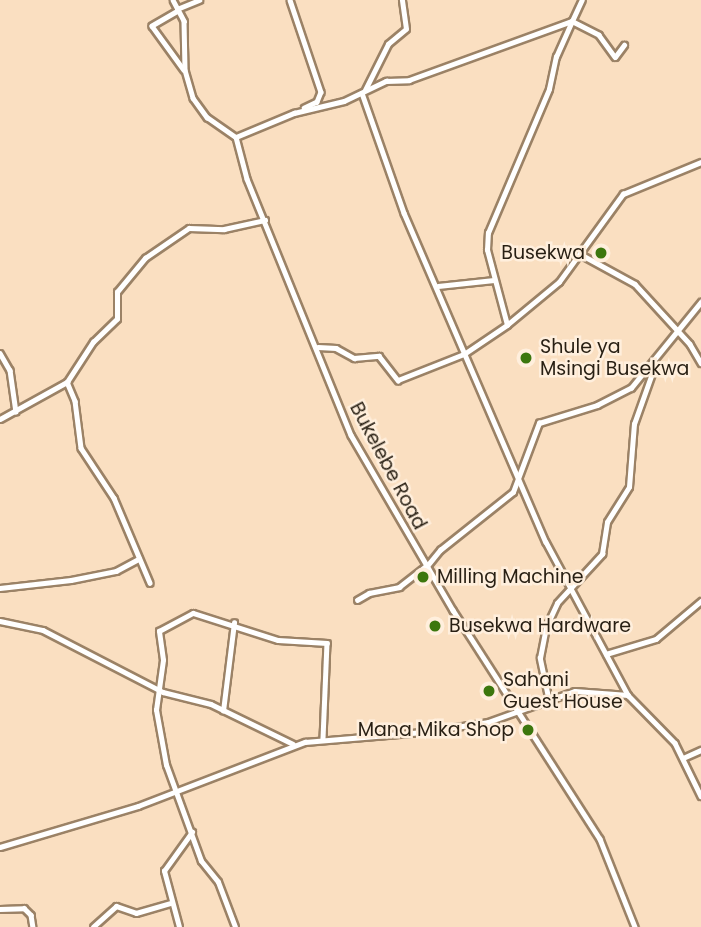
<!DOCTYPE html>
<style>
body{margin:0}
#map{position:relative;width:701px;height:927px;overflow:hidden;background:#fadfc1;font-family:Poppins,sans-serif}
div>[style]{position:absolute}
.roads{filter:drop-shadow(2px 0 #9b8266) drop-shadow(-2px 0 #9b8266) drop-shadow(0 2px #9b8266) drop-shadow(0 -2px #9b8266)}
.street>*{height:4.5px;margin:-2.25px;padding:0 2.25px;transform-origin:2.25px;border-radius:2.25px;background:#fff}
.dots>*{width:19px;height:19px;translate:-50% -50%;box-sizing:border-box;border:4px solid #ffefdd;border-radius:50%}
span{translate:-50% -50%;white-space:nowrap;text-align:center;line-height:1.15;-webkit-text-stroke:5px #ffefdd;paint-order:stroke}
.poi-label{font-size:19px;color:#281f13}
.right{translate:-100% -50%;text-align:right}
.left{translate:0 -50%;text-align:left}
.street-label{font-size:19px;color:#281f13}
</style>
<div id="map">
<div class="roads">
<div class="street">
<div style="left:173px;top:0;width:24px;rotate:62deg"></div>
<div style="left:184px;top:21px;width:49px;rotate:88.8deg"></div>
<div style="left:185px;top:70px;width:29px;rotate:74deg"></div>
<div style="left:193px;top:98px;width:24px;rotate:54deg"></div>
<div style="left:207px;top:117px;width:35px;rotate:35deg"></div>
<div style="left:236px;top:137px;width:43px;rotate:75.3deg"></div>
<div style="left:247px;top:179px;width:276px;rotate:67.9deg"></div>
<div style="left:351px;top:435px;width:203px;rotate:59.8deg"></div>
<div style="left:453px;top:610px;width:272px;rotate:57.3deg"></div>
<div style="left:600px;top:839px;width:95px;rotate:68.3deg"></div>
<div style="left:290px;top:0;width:97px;rotate:71.4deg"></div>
<div style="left:321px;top:92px;width:11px;rotate:112deg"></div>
<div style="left:317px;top:102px;width:14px;rotate:155deg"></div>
<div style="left:177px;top:9px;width:24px;rotate:-22deg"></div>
<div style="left:178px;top:11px;width:30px;rotate:150deg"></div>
<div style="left:152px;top:26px;width:54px;rotate:54deg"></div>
<div style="left:365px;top:90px;width:51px;rotate:-63.4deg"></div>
<div style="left:388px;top:44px;width:23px;rotate:-40deg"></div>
<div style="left:406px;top:29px;width:29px;rotate:-98deg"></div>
<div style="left:362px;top:93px;width:127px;rotate:70.7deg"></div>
<div style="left:404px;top:213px;width:358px;rotate:66.7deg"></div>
<div style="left:546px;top:542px;width:174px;rotate:61.8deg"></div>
<div style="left:628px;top:695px;width:67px;rotate:45.6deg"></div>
<div style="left:675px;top:743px;width:59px;rotate:63.9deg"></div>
<div style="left:236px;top:137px;width:63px;rotate:-22.5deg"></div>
<div style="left:294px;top:113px;width:51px;rotate:-13.5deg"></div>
<div style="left:344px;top:101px;width:47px;rotate:-25.5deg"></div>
<div style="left:386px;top:81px;width:23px;rotate:-2deg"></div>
<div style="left:409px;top:80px;width:173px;rotate:-19.9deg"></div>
<div style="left:572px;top:21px;width:23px;rotate:-65deg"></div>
<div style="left:582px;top:255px;width:60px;rotate:28.7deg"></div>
<div style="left:635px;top:284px;width:81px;rotate:47.5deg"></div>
<div style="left:690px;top:344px;width:22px;rotate:60deg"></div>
<div style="left:438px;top:286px;width:56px;rotate:-6.1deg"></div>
<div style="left:507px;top:325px;width:78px;rotate:-104.9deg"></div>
<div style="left:487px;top:250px;width:17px;rotate:-87deg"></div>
<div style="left:488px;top:233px;width:156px;rotate:-67deg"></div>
<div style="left:549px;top:89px;width:33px;rotate:-78deg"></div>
<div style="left:556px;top:57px;width:39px;rotate:-66deg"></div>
<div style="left:572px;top:21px;width:30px;rotate:27deg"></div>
<div style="left:599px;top:35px;width:27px;rotate:54deg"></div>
<div style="left:615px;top:57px;width:15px;rotate:-53deg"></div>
<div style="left:318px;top:347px;width:18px;rotate:3deg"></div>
<div style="left:336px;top:348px;width:21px;rotate:29deg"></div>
<div style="left:354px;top:358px;width:25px;rotate:-5deg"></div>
<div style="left:379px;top:356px;width:31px;rotate:52deg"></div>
<div style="left:398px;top:380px;width:71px;rotate:-21.5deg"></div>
<div style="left:464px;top:354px;width:52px;rotate:-34deg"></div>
<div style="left:507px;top:325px;width:67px;rotate:-39.6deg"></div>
<div style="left:559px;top:282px;width:109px;rotate:-54deg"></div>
<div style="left:623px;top:194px;width:84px;rotate:-22.3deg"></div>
<div style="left:0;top:353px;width:20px;rotate:60deg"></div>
<div style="left:10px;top:370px;width:42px;rotate:81.9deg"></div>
<div style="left:67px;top:382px;width:21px;rotate:67deg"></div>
<div style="left:75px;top:401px;width:47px;rotate:82.7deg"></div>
<div style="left:81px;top:448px;width:60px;rotate:56.6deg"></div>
<div style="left:114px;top:498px;width:92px;rotate:67deg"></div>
<div style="left:0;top:419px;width:77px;rotate:-28.9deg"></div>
<div style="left:67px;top:382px;width:48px;rotate:-57deg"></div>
<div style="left:93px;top:342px;width:33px;rotate:-44deg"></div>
<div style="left:117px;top:319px;width:27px;rotate:-90deg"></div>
<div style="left:117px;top:292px;width:44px;rotate:-50.5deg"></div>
<div style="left:145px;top:258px;width:53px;rotate:-34.3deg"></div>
<div style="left:189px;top:228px;width:35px;rotate:2deg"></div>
<div style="left:224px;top:229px;width:42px;rotate:-12.4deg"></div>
<div style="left:427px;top:566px;width:21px;rotate:-51deg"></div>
<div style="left:440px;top:550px;width:93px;rotate:-38.5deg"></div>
<div style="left:513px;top:492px;width:74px;rotate:-69.4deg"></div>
<div style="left:539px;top:423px;width:61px;rotate:-17.2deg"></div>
<div style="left:597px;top:405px;width:38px;rotate:-27deg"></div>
<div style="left:631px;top:388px;width:111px;rotate:-50.9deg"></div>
<div style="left:0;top:588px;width:71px;rotate:-6.4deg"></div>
<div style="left:71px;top:580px;width:46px;rotate:-11.3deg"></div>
<div style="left:116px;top:571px;width:26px;rotate:-28deg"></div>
<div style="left:357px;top:600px;width:14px;rotate:-30deg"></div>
<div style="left:369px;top:593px;width:31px;rotate:-11deg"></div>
<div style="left:399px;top:587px;width:34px;rotate:-38deg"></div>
<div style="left:0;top:621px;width:44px;rotate:11.8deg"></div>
<div style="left:43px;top:630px;width:135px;rotate:27.3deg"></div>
<div style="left:163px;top:692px;width:49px;rotate:14deg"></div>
<div style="left:211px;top:704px;width:91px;rotate:26deg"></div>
<div style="left:606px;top:654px;width:52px;rotate:-16.7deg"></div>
<div style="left:656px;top:639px;width:59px;rotate:-40.2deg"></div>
<div style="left:548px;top:697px;width:40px;rotate:-102deg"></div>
<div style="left:540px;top:658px;width:32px;rotate:-79deg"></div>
<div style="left:546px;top:627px;width:26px;rotate:-65deg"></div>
<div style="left:557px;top:603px;width:67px;rotate:-47.4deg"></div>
<div style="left:602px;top:554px;width:32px;rotate:-81deg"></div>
<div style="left:607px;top:522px;width:41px;rotate:-57.8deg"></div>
<div style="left:629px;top:487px;width:63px;rotate:-85.5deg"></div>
<div style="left:634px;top:424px;width:63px;rotate:-70.4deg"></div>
<div style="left:223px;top:711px;width:89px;rotate:-82.9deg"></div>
<div style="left:683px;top:758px;width:20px;rotate:-24deg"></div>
<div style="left:0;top:847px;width:144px;rotate:-16.5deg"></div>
<div style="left:138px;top:806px;width:179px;rotate:-21deg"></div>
<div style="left:305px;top:742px;width:118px;rotate:-4.8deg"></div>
<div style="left:423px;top:732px;width:66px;rotate:-8.7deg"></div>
<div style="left:488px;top:722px;width:92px;rotate:-19.6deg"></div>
<div style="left:575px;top:691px;width:53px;rotate:4.3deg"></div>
<div style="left:0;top:909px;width:24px;rotate:-2deg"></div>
<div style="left:24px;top:908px;width:10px;rotate:45deg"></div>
<div style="left:31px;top:915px;width:12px;rotate:81deg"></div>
<div style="left:93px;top:927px;width:31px;rotate:-42deg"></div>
<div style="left:116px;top:906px;width:21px;rotate:19deg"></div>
<div style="left:136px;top:913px;width:35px;rotate:-16deg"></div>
<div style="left:179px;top:927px;width:58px;rotate:-105deg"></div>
<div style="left:164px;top:871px;width:48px;rotate:-54.3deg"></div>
<div style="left:235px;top:927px;width:48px;rotate:-110.7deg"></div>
<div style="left:218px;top:882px;width:27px;rotate:-129deg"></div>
<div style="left:201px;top:861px;width:102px;rotate:-110deg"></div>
<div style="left:166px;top:765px;width:56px;rotate:-100.3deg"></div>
<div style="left:156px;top:710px;width:50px;rotate:-82deg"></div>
<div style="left:163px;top:660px;width:29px;rotate:-98deg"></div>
<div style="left:159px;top:631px;width:38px;rotate:-28deg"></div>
<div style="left:193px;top:613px;width:89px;rotate:17.6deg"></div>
<div style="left:278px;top:640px;width:49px;rotate:3.5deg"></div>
<div style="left:327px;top:643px;width:96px;rotate:92.4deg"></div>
</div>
</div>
<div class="dots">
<div style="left:601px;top:253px;background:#3c770d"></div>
<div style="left:526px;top:358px;background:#3c770d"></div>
<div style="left:423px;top:577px;background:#3c770d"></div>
<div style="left:435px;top:626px;background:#3c770d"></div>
<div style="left:489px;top:691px;background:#3c770d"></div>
<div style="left:528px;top:730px;background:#3c770d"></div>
</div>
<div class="poi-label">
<span class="right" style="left:585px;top:253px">Busekwa</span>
<span class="left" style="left:540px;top:358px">Shule ya<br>Msingi Busekwa</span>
<span class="left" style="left:437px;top:577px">Milling Machine</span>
<span class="left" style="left:449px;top:626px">Busekwa Hardware</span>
<span class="left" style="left:503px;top:691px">Sahani<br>Guest House</span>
<span class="right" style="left:514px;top:730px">Mana Mika Shop</span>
</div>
<div class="street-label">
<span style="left:388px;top:466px;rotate:62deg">Bukelebe Road</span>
</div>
</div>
